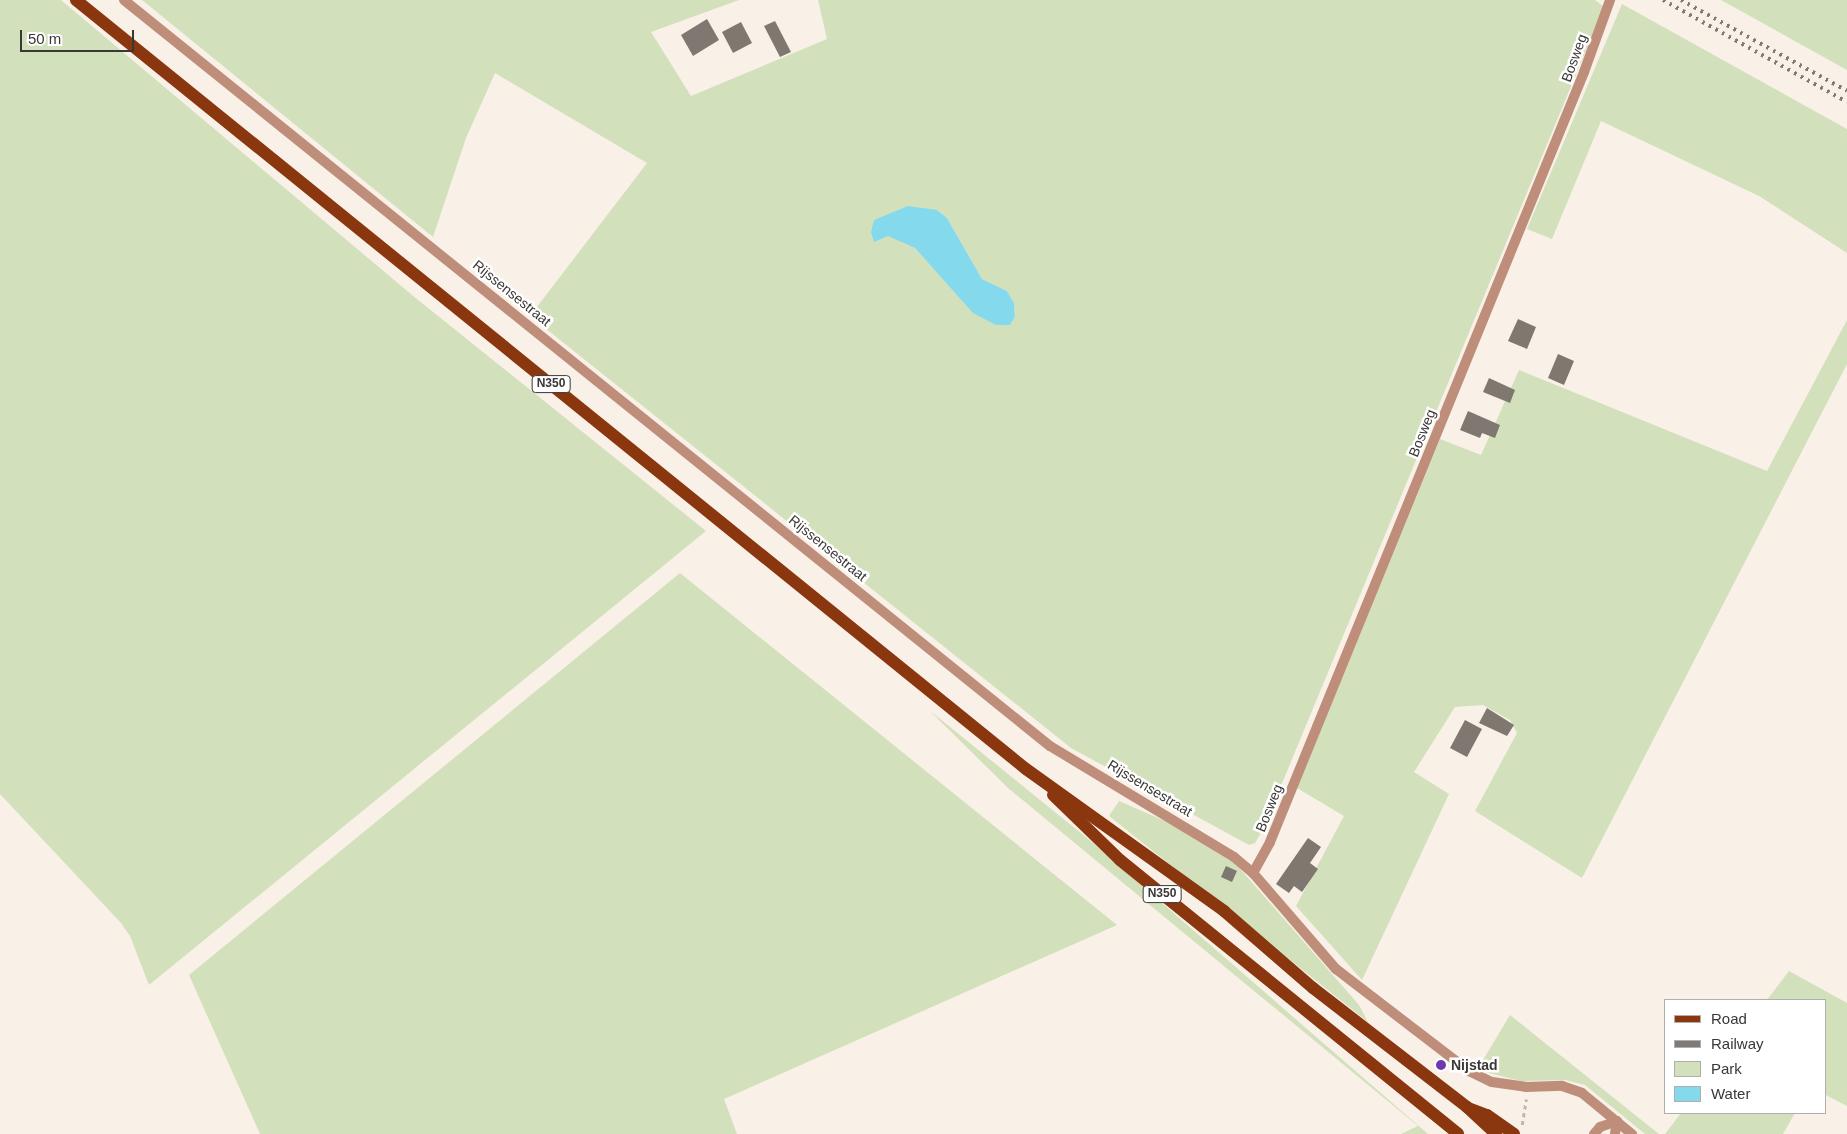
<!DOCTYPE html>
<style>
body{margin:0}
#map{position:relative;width:1847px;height:1134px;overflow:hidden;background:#f9f0e8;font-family:Helvetica,sans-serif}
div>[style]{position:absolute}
.green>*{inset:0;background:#d2e1bb}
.water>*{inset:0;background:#85d9ed}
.building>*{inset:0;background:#7f7871}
.path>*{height:2.5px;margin-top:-1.25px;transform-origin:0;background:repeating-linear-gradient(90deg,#beb6b0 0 4px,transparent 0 8px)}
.street>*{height:10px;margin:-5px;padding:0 5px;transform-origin:5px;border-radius:5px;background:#bf8e7b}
.primary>*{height:12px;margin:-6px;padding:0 6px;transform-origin:6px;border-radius:6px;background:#8a360f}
.rail>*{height:4px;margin-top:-2px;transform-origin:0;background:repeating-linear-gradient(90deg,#7f7a75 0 2.5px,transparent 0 7.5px)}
.dots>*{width:14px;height:14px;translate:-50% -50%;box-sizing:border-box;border:2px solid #fff;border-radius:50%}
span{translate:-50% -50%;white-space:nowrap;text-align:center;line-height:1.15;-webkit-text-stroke:5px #fff;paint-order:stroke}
.shield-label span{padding:1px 4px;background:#fff;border:1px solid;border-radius:4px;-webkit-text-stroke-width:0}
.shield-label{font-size:12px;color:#3a3734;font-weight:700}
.street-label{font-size:14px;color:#3a3734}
.poi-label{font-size:14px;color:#3a3734;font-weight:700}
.left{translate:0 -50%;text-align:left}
.legend{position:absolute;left:1664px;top:999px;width:162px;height:115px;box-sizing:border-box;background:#fff;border:1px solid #b0afae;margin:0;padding:6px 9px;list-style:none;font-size:15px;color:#3a3734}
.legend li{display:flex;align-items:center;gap:10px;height:25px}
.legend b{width:25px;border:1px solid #b0afae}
.scale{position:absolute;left:20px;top:30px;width:114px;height:22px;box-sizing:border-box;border:2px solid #3a3734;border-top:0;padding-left:6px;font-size:15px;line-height:18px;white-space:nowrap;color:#3a3734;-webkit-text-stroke:4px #fff;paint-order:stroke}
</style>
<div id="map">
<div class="green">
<div style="clip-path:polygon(0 0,61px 0,412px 295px,706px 531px,149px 985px,130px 936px,121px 923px,0 794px)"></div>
<div style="clip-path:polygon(evenodd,142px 0,739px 0,651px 32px,691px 96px,827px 39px,818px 0,1595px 0,1604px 7px,1263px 829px,1255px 843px,1249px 845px,1071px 748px,530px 316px,647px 163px,495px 73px,466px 138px,433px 237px,142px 0,937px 210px,947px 218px,982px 279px,1007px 291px,1014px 303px,1015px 317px,1010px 325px,936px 271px,915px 248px,888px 235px,874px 242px,937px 210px)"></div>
<div style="clip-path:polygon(1721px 0,1847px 0,1847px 70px)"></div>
<div style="clip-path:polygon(1622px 4px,1847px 129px,1847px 253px,1759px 196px,1601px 121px,1552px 239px,1527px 229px)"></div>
<div style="clip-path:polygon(1847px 320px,1847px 364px,1582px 878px,1475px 811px,1517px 733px,1510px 720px,1483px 705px,1455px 707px,1414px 772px,1449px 794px,1362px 980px,1296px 906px,1344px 816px,1297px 788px,1440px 439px,1481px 455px,1519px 370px,1767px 471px)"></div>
<div style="clip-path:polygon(680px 573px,1117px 925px,724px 1099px,737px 1134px,260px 1134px,189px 975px)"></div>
<div style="clip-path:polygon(929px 710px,1087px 838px,1428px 1134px,1401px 1134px,1418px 1126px,1008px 788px)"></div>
<div style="clip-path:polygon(1119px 801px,1167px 822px,1235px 863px,1359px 1005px,1368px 1022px,1109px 816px)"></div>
<div style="clip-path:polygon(1789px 971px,1847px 1003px,1847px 1106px,1826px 1095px,1826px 1000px,1767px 1000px)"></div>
<div style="clip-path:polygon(1510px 1015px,1659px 1134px,1645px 1134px,1585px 1085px,1565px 1080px,1521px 1081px,1477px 1070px)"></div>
<div style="clip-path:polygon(1681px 1113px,1795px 1113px,1783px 1134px,1665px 1134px)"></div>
</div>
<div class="water">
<div style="clip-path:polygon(908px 206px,937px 210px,947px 218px,982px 279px,1007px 291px,1014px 303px,1015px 317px,1010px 325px,996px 325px,973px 313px,915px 248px,888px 236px,874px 242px,871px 232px,874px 220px)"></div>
</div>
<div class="building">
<div style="clip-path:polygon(707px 19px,719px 40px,693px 56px,681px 35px)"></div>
<div style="clip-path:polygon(775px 21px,791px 52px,780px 57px,764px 26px)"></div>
<div style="clip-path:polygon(741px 22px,752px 43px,733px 53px,722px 32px)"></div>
<div style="clip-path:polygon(1518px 319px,1536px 327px,1527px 349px,1508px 341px)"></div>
<div style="clip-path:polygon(1558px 354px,1574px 361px,1564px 385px,1548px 378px)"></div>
<div style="clip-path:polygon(1489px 378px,1515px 390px,1510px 403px,1483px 392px)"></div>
<div style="clip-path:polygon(1468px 411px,1500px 425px,1495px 438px,1482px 433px,1480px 438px,1460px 430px)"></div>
<div style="clip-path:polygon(1487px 708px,1514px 725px,1507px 736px,1479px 723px)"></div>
<div style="clip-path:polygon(1465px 720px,1482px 729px,1467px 757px,1450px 748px)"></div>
<div style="clip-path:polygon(1308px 838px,1321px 847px,1310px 863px,1318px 869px,1302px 892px,1294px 886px,1289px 893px,1276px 884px)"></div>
<div style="clip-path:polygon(1226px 866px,1237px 871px,1232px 882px,1221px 877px)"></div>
</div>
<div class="path">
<div style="left:1522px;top:1125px;width:26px;rotate:-81deg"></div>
</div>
<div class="street">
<div style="left:124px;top:0;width:1189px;rotate:38.86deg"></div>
<div style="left:1050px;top:746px;width:215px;rotate:31.1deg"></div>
<div style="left:1234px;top:857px;width:25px;rotate:40deg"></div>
<div style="left:1253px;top:873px;width:127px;rotate:49.2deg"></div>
<div style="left:1336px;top:969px;width:168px;rotate:37.5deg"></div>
<div style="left:1469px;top:1071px;width:25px;rotate:26deg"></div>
<div style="left:1492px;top:1082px;width:34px;rotate:8deg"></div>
<div style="left:1526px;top:1087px;width:36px;rotate:-2deg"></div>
<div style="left:1562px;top:1086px;width:21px;rotate:19deg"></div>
<div style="left:1582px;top:1093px;width:65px;rotate:39.4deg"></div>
<div style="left:1253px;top:873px;width:35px;rotate:-61deg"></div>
<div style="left:1270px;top:842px;width:832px;rotate:-67.81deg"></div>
<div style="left:1584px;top:72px;width:77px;rotate:-70.1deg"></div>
<div style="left:1594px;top:1134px;width:9px;rotate:-49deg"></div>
<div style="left:1600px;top:1127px;width:18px;rotate:-19deg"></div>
<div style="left:1617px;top:1121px;width:13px;rotate:99deg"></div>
</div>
<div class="primary">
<div style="left:76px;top:0;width:1222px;rotate:38.99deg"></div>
<div style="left:1026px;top:769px;width:244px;rotate:35.6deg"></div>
<div style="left:1224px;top:911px;width:118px;rotate:40.9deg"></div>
<div style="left:1313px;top:988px;width:195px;rotate:37.7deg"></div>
<div style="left:1467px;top:1107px;width:40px;rotate:43deg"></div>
<div style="left:1053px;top:795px;width:93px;rotate:44.1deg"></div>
<div style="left:1120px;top:860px;width:435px;rotate:39deg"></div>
<div style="left:1471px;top:1109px;width:17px;rotate:21deg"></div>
<div style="left:1487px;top:1115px;width:33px;rotate:35deg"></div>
</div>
<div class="rail">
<div style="left:1663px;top:0;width:210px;rotate:29deg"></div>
<div style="left:1681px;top:0;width:189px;rotate:28.7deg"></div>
</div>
<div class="dots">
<div style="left:1441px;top:1065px;background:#6d38af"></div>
</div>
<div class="shield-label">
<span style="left:551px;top:384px">N350</span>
<span style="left:1162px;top:894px">N350</span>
</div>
<div class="street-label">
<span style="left:1574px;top:58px;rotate:-70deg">Bosweg</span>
<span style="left:512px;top:293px;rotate:39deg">Rijssensestraat</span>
<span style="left:1422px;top:433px;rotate:-68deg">Bosweg</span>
<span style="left:828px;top:548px;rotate:39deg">Rijssensestraat</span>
<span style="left:1150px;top:788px;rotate:31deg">Rijssensestraat</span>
<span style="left:1269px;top:808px;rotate:-68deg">Bosweg</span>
</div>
<div class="poi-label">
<span class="left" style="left:1451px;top:1065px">Nijstad</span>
</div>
<ul class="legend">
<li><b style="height:6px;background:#8a360f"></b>Road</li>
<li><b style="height:6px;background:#7f7a75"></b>Railway</li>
<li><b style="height:14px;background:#d2e1bb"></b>Park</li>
<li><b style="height:14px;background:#85d9ed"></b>Water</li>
</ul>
<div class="scale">50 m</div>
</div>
